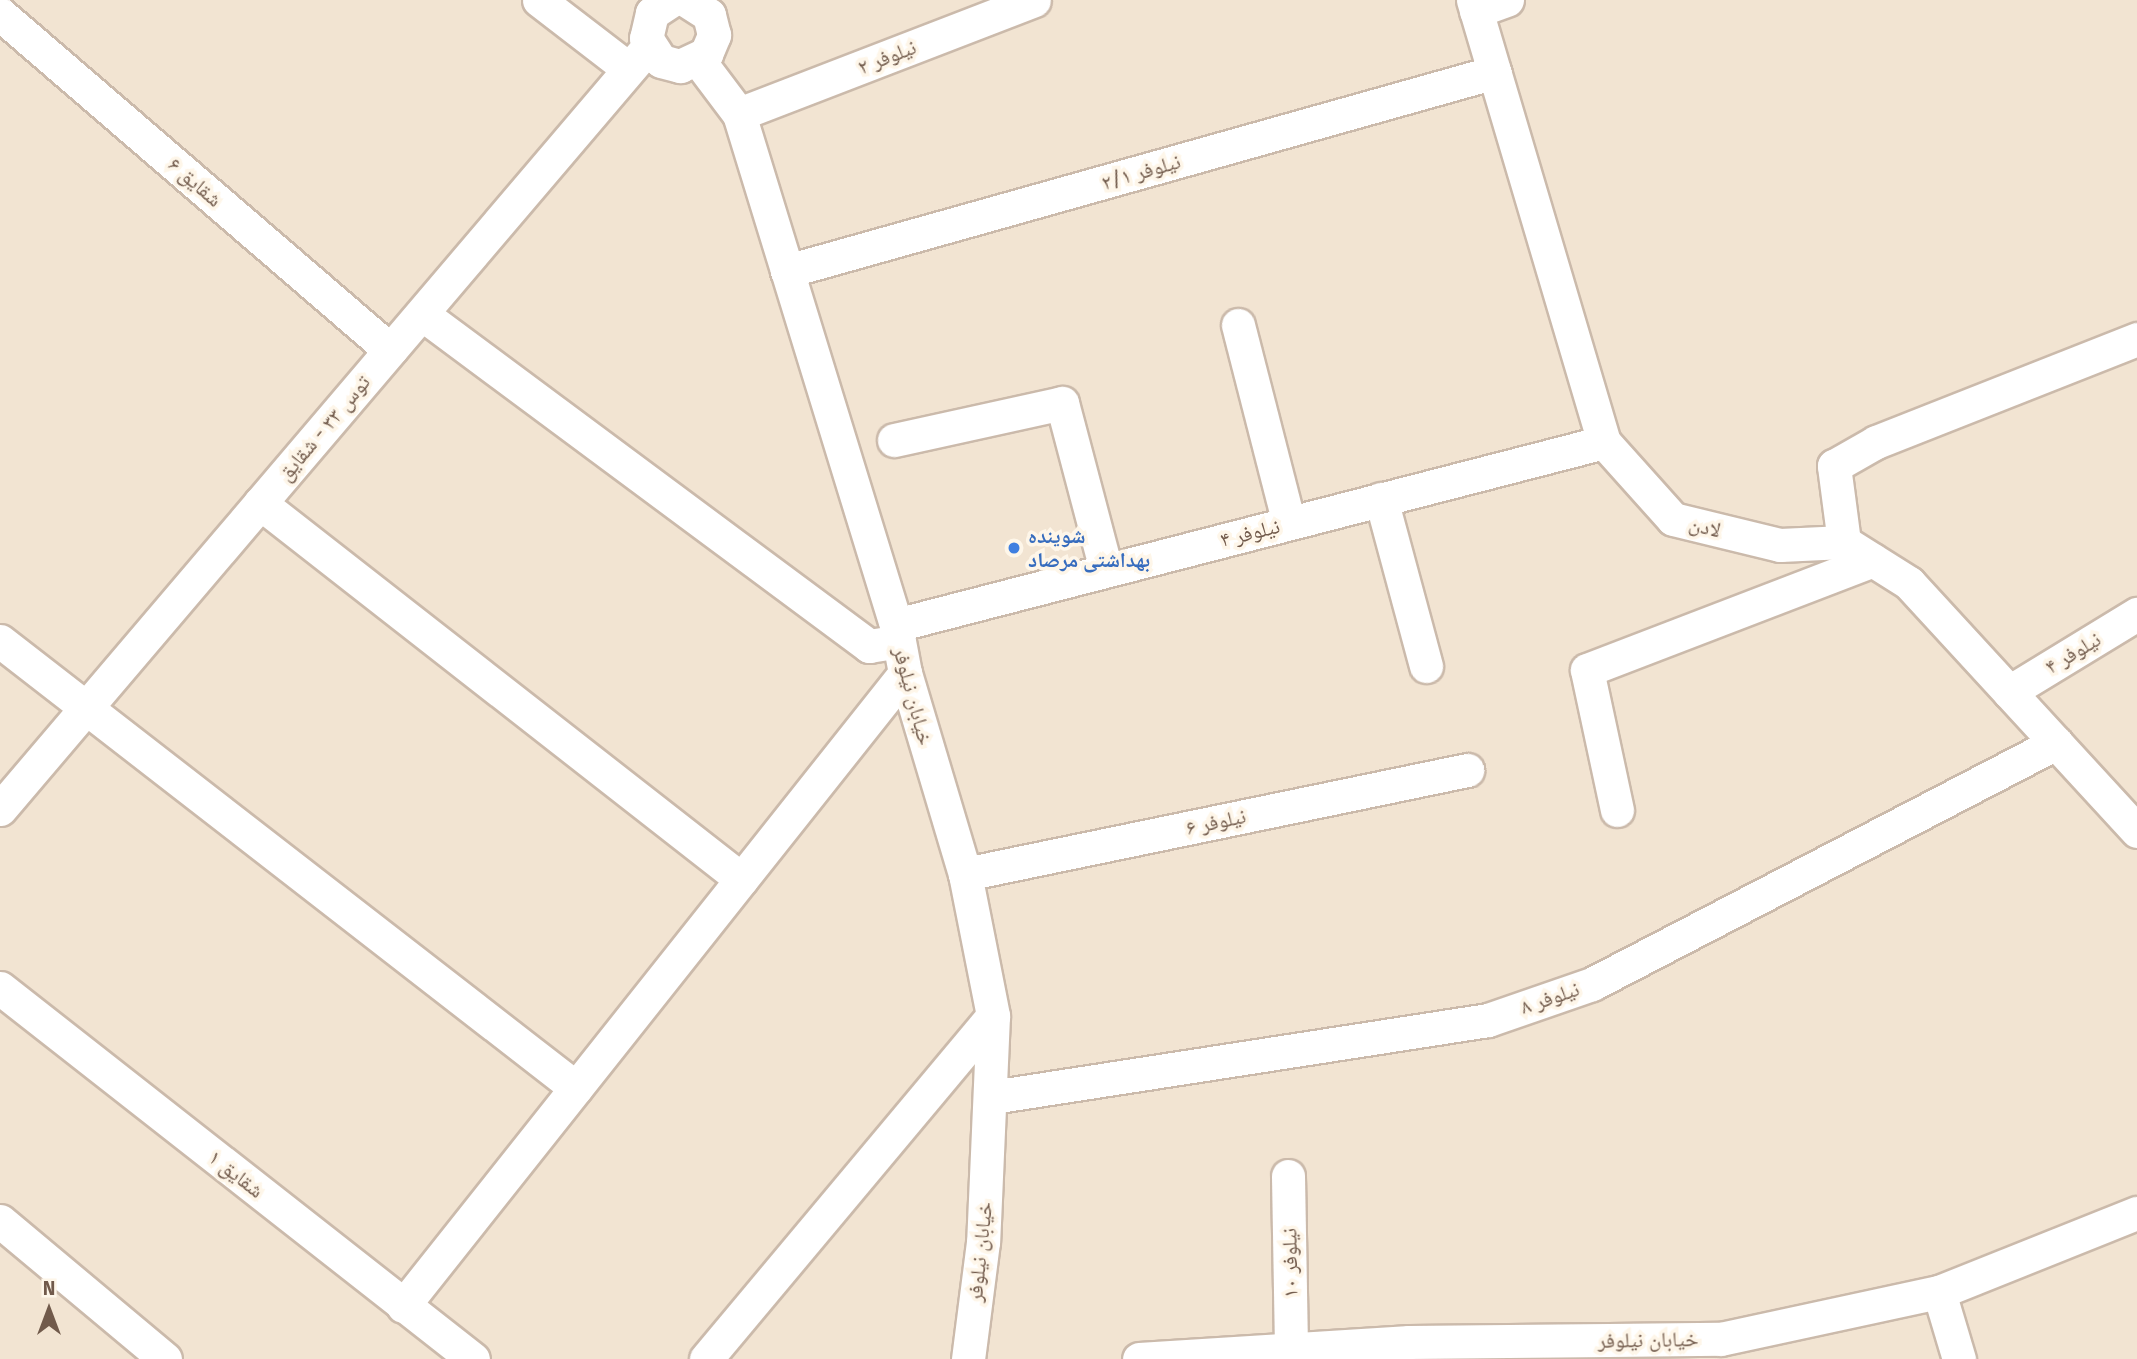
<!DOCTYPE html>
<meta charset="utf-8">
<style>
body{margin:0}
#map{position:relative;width:2137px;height:1359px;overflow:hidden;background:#faf2e3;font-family:"Fira Sans","Noto Naskh Arabic",sans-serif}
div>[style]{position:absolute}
.residential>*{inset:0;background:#f2e4d2}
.roads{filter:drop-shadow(2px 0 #cbbaab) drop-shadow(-2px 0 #cbbaab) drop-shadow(0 2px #cbbaab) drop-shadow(0 -2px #cbbaab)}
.minor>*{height:33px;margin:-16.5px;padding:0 16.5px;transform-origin:16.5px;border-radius:16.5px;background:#fff}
.dots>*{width:19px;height:19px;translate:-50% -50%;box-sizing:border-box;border:4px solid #fef6e9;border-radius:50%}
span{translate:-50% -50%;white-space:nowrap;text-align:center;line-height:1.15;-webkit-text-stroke:7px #fef6e9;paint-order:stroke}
.street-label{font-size:21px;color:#715a4b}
.shop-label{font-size:21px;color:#366cbe;font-weight:700}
.left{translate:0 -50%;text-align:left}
.north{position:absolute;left:14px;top:1275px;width:70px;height:70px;-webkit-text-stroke:5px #fef6e9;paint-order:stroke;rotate:0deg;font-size:19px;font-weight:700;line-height:28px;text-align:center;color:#715a4b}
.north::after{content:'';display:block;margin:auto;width:24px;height:32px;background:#715a4b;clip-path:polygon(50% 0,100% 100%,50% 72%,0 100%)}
</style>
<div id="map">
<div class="residential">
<div style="clip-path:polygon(0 0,2137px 0,2137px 1359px,0 1359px)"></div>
</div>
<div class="roads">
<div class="minor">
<div style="left:539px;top:0;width:113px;rotate:37.5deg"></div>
<div style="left:672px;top:0;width:24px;rotate:147deg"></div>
<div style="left:652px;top:13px;width:26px;rotate:103deg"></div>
<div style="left:646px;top:38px;width:27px;rotate:57deg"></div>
<div style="left:661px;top:61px;width:20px;rotate:15deg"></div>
<div style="left:680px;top:66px;width:29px;rotate:-25deg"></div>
<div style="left:706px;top:54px;width:21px;rotate:-67deg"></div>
<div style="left:714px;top:35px;width:21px;rotate:-104deg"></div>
<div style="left:709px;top:15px;width:27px;rotate:-147deg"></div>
<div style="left:1473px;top:0;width:461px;rotate:73.5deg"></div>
<div style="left:1604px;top:442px;width:103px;rotate:48.1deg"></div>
<div style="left:1673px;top:519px;width:110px;rotate:13.7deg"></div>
<div style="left:1780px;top:545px;width:64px;rotate:-2.7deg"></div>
<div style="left:1844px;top:542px;width:77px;rotate:32.2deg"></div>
<div style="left:1909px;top:583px;width:337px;rotate:47.4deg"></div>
<div style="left:1476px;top:11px;width:33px;rotate:-20deg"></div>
<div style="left:0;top:14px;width:515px;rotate:40.75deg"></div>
<div style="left:699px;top:61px;width:66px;rotate:53deg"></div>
<div style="left:739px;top:114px;width:535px;rotate:72.92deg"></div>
<div style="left:896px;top:625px;width:49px;rotate:79.4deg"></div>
<div style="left:905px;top:673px;width:210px;rotate:73.4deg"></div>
<div style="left:965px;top:874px;width:145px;rotate:78.8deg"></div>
<div style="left:993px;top:1016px;width:226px;rotate:92.5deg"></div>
<div style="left:983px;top:1242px;width:118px;rotate:97.3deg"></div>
<div style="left:739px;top:114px;width:316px;rotate:-21.1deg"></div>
<div style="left:787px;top:271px;width:735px;rotate:-15.7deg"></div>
<div style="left:422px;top:314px;width:557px;rotate:36.6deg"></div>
<div style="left:869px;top:646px;width:30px;rotate:-9deg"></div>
<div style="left:1238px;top:325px;width:204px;rotate:75.6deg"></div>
<div style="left:894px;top:440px;width:172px;rotate:-12.4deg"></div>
<div style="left:1062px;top:403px;width:173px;rotate:75.2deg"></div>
<div style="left:1381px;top:499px;width:173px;rotate:74.9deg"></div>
<div style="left:260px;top:503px;width:611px;rotate:38.01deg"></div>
<div style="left:1844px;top:542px;width:77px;rotate:-97.5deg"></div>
<div style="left:1834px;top:466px;width:48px;rotate:-29.7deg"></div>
<div style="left:1876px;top:442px;width:281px;rotate:-21.5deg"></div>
<div style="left:896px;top:625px;width:731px;rotate:-14.49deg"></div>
<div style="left:0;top:641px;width:729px;rotate:37.81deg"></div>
<div style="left:2009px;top:692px;width:150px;rotate:-31.4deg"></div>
<div style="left:0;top:809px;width:1002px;rotate:-49.62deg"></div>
<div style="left:1617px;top:810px;width:143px;rotate:-102.1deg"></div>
<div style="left:1587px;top:670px;width:306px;rotate:-21deg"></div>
<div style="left:965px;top:874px;width:513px;rotate:-11.7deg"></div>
<div style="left:0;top:988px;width:601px;rotate:38.11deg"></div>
<div style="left:992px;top:1097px;width:502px;rotate:-8.82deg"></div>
<div style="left:1488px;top:1020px;width:110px;rotate:-19.1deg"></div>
<div style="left:1592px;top:984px;width:523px;rotate:-27.45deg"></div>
<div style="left:1288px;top:1176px;width:173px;rotate:89deg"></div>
<div style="left:0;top:1221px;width:215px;rotate:39.9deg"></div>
<div style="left:1939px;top:1292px;width:70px;rotate:73.4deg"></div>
<div style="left:403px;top:1306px;width:808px;rotate:-51.58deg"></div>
<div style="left:706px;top:1359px;width:447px;rotate:-50.1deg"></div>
<div style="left:1139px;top:1359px;width:271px;rotate:-3.6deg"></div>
<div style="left:1409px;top:1342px;width:312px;rotate:-0.6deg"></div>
<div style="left:1721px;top:1339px;width:223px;rotate:-12.2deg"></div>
<div style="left:1939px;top:1292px;width:213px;rotate:-21.8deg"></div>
</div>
</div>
<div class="dots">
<div style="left:1014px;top:548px;background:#3f7fe0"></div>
</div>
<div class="street-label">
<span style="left:887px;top:57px;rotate:-21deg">نیلوفر ۲</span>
<span style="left:1141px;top:172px;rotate:-16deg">نیلوفر ۲/۱</span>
<span style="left:195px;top:182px;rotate:41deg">شقایق ۶</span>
<span style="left:324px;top:428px;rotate:-50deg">توس ۳۳ - شقایق</span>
<span style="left:1705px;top:527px;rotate:14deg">لادن</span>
<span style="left:1250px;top:533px;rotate:-14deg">نیلوفر ۴</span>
<span style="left:2073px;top:653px;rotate:-31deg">نیلوفر ۴</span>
<span style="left:913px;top:696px;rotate:75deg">خیابان نیلوفر</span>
<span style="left:1216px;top:822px;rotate:-12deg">نیلوفر ۶</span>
<span style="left:1550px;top:998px;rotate:-19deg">نیلوفر ۸</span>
<span style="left:236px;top:1174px;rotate:38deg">شقایق ۱</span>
<span style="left:980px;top:1252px;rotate:-84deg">خیابان نیلوفر</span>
<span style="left:1290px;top:1263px;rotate:-91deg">نیلوفر ۱۰</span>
<span style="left:1648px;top:1340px;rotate:-1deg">خیابان نیلوفر</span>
</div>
<div class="shop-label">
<span class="left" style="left:1028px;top:548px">شوینده<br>بهداشتی مرصاد</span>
</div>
<div class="north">N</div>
</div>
